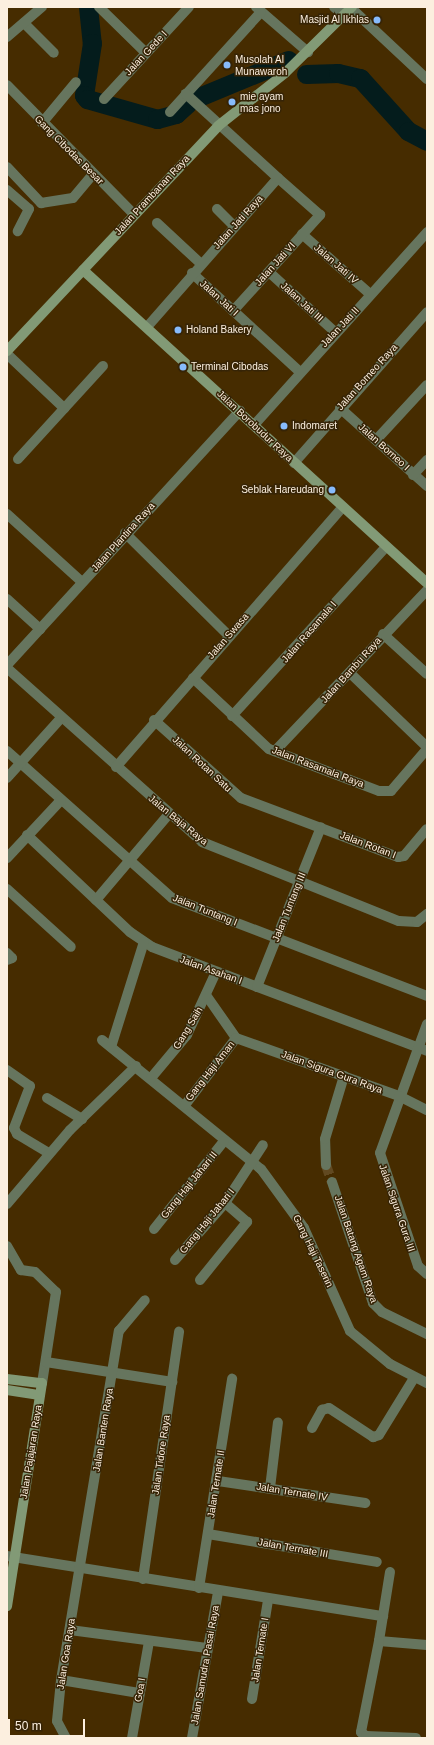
<!DOCTYPE html>
<style>
body{margin:0}
#map{position:relative;width:434px;height:1745px;overflow:hidden;background:#462c00;font-family:Helvetica,sans-serif}
div>[style]{position:absolute}
.river>*{height:19px;margin:-9.5px;padding:0 9.5px;transform-origin:9.5px;border-radius:9.5px;background:#041c1c}
.street-tunnel>*{height:10px;margin-top:-5px;transform-origin:0;background:repeating-linear-gradient(90deg,#614921 0 10px,transparent 0 15px)}
.street>*{height:10px;margin:-5px;padding:0 5px;transform-origin:5px;border-radius:5px;background:#66755e}
.secondary>*{height:10px;margin:-5px;padding:0 5px;transform-origin:5px;border-radius:5px;background:#829a76}
.dots>*{width:11px;height:11px;translate:-50% -50%;box-sizing:border-box;border:2px solid #362406;border-radius:50%}
span{translate:-50% -50%;white-space:nowrap;text-align:center;line-height:1.15;-webkit-text-stroke:3px #362406;paint-order:stroke}
.poi-label{font-size:10px;color:#fcefdf}
.right{translate:-100% -50%;text-align:right}
.left{translate:0 -50%;text-align:left}
.street-label{font-size:10px;color:#fcefdf}
.frame{position:absolute;inset:0;border:8px solid #fcefdf;pointer-events:none}
.scale{position:absolute;left:8px;top:1719px;width:77px;height:18px;box-sizing:border-box;border:2px solid #fcefdf;border-top:0;padding-left:5px;font-size:12px;line-height:14px;white-space:nowrap;color:#fcefdf;-webkit-text-stroke:3px #362406;paint-order:stroke}
</style>
<div id="map">
<div class="river">
<div style="left:88px;top:7px;width:36px;rotate:84deg"></div>
<div style="left:92px;top:43px;width:53px;rotate:98.7deg"></div>
<div style="left:84px;top:95px;width:5px;rotate:53deg"></div>
<div style="left:87px;top:99px;width:73px;rotate:15.9deg"></div>
<div style="left:157px;top:119px;width:20px;rotate:-15deg"></div>
<div style="left:176px;top:114px;width:15px;rotate:-42deg"></div>
<div style="left:306px;top:74px;width:32px;rotate:-2deg"></div>
<div style="left:338px;top:73px;width:23px;rotate:13deg"></div>
<div style="left:360px;top:78px;width:72px;rotate:47.8deg"></div>
<div style="left:408px;top:131px;width:21px;rotate:28deg"></div>
<div style="left:194px;top:99px;width:102px;rotate:-22.5deg"></div>
</div>
<div class="street-tunnel">
<div style="left:326px;top:1165px;width:18px;rotate:71deg"></div>
</div>
<div class="street">
<div style="left:99px;top:7px;width:66px;rotate:44.4deg"></div>
<div style="left:256px;top:7px;width:69px;rotate:40.9deg"></div>
<div style="left:334px;top:7px;width:13px;rotate:39deg"></div>
<div style="left:351px;top:8px;width:104px;rotate:43.1deg"></div>
<div style="left:24px;top:23px;width:42px;rotate:45deg"></div>
<div style="left:7px;top:37px;width:46px;rotate:-40.6deg"></div>
<div style="left:7px;top:85px;width:180px;rotate:45.5deg"></div>
<div style="left:104px;top:99px;width:125px;rotate:-47.3deg"></div>
<div style="left:170px;top:112px;width:135px;rotate:-47.7deg"></div>
<div style="left:42px;top:123px;width:53px;rotate:-50.3deg"></div>
<div style="left:7px;top:167px;width:50px;rotate:46.6deg"></div>
<div style="left:41px;top:203px;width:32px;rotate:-9deg"></div>
<div style="left:73px;top:198px;width:31px;rotate:-50deg"></div>
<div style="left:7px;top:190px;width:29px;rotate:41deg"></div>
<div style="left:29px;top:209px;width:25px;rotate:117deg"></div>
<div style="left:217px;top:209px;width:24px;rotate:45deg"></div>
<div style="left:157px;top:223px;width:59px;rotate:42.9deg"></div>
<div style="left:302px;top:234px;width:91px;rotate:41.4deg"></div>
<div style="left:269px;top:272px;width:89px;rotate:42.3deg"></div>
<div style="left:192px;top:273px;width:145px;rotate:42.5deg"></div>
<div style="left:233px;top:311px;width:130px;rotate:-47.8deg"></div>
<div style="left:320px;top:215px;width:56px;rotate:-138.6deg"></div>
<div style="left:147px;top:327px;width:198px;rotate:-48.7deg"></div>
<div style="left:278px;top:178px;width:125px;rotate:-137.6deg"></div>
<div style="left:7px;top:354px;width:79px;rotate:43.5deg"></div>
<div style="left:340px;top:408px;width:117px;rotate:41.9deg"></div>
<div style="left:255px;top:424px;width:258px;rotate:-48.1deg"></div>
<div style="left:376px;top:440px;width:75px;rotate:-47.2deg"></div>
<div style="left:18px;top:459px;width:126px;rotate:-47.6deg"></div>
<div style="left:294px;top:463px;width:201px;rotate:-48.6deg"></div>
<div style="left:413px;top:475px;width:21px;rotate:-47deg"></div>
<div style="left:7px;top:514px;width:101px;rotate:42.2deg"></div>
<div style="left:125px;top:533px;width:145px;rotate:44.7deg"></div>
<div style="left:7px;top:599px;width:45px;rotate:42.3deg"></div>
<div style="left:383px;top:634px;width:59px;rotate:42.3deg"></div>
<div style="left:7px;top:665px;width:345px;rotate:-47.5deg"></div>
<div style="left:7px;top:668px;width:261px;rotate:41.7deg"></div>
<div style="left:202px;top:842px;width:212px;rotate:21.9deg"></div>
<div style="left:399px;top:921px;width:18px;rotate:3deg"></div>
<div style="left:417px;top:922px;width:13px;rotate:-39deg"></div>
<div style="left:350px;top:673px;width:107px;rotate:43.9deg"></div>
<div style="left:193px;top:678px;width:104px;rotate:43.1deg"></div>
<div style="left:269px;top:749px;width:118px;rotate:20.9deg"></div>
<div style="left:379px;top:791px;width:12px"></div>
<div style="left:391px;top:791px;width:55px;rotate:-49.4deg"></div>
<div style="left:232px;top:716px;width:229px;rotate:-47.7deg"></div>
<div style="left:154px;top:720px;width:117px;rotate:41.9deg"></div>
<div style="left:241px;top:798px;width:168px;rotate:20.6deg"></div>
<div style="left:398px;top:857px;width:6px;rotate:-9deg"></div>
<div style="left:404px;top:856px;width:35px;rotate:-50deg"></div>
<div style="left:7px;top:751px;width:221px;rotate:41.7deg"></div>
<div style="left:172px;top:898px;width:273px;rotate:21deg"></div>
<div style="left:275px;top:751px;width:221px;rotate:-46.6deg"></div>
<div style="left:116px;top:767px;width:345px;rotate:-48.9deg"></div>
<div style="left:7px;top:778px;width:81px;rotate:-48deg"></div>
<div style="left:27px;top:835px;width:141px;rotate:43.3deg"></div>
<div style="left:130px;top:932px;width:27px;rotate:34deg"></div>
<div style="left:152px;top:947px;width:294px;rotate:20.7deg"></div>
<div style="left:7px;top:858px;width:79px;rotate:-47deg"></div>
<div style="left:7px;top:889px;width:86px;rotate:42.2deg"></div>
<div style="left:96px;top:900px;width:113px;rotate:-49.7deg"></div>
<div style="left:7px;top:953px;width:7px;rotate:45deg"></div>
<div style="left:12px;top:958px;width:5px;rotate:158deg"></div>
<div style="left:257px;top:987px;width:172px;rotate:-68.2deg"></div>
<div style="left:206px;top:995px;width:52px;rotate:55.1deg"></div>
<div style="left:427px;top:1024px;width:137px;rotate:110deg"></div>
<div style="left:380px;top:1153px;width:119px;rotate:71.4deg"></div>
<div style="left:418px;top:1266px;width:12px;rotate:42deg"></div>
<div style="left:236px;top:1038px;width:173px;rotate:19.6deg"></div>
<div style="left:399px;top:1096px;width:31px;rotate:27deg"></div>
<div style="left:102px;top:1040px;width:205px;rotate:39.1deg"></div>
<div style="left:261px;top:1169px;width:73px;rotate:53.9deg"></div>
<div style="left:304px;top:1228px;width:113px;rotate:65.9deg"></div>
<div style="left:350px;top:1331px;width:52px;rotate:39.5deg"></div>
<div style="left:390px;top:1364px;width:42px;rotate:27.2deg"></div>
<div style="left:111px;top:1047px;width:110px;rotate:-72.6deg"></div>
<div style="left:7px;top:1070px;width:28px;rotate:35deg"></div>
<div style="left:30px;top:1086px;width:45px;rotate:110.9deg"></div>
<div style="left:14px;top:1128px;width:7px;rotate:63deg"></div>
<div style="left:17px;top:1134px;width:37px;rotate:31deg"></div>
<div style="left:151px;top:1078px;width:56px;rotate:-50.1deg"></div>
<div style="left:187px;top:1035px;width:69px;rotate:-65.3deg"></div>
<div style="left:47px;top:1098px;width:41px;rotate:31deg"></div>
<div style="left:185px;top:1105px;width:84px;rotate:-52.7deg"></div>
<div style="left:326px;top:1165px;width:26px;rotate:-92deg"></div>
<div style="left:325px;top:1139px;width:66px;rotate:-73.2deg"></div>
<div style="left:332px;top:1182px;width:128px;rotate:71.3deg"></div>
<div style="left:373px;top:1303px;width:13px;rotate:45deg"></div>
<div style="left:382px;top:1312px;width:50px;rotate:26.1deg"></div>
<div style="left:7px;top:1204px;width:97px;rotate:-49.6deg"></div>
<div style="left:70px;top:1130px;width:92px;rotate:-44.1deg"></div>
<div style="left:154px;top:1229px;width:112px;rotate:-51.5deg"></div>
<div style="left:7px;top:1246px;width:28px;rotate:60deg"></div>
<div style="left:21px;top:1270px;width:14px;rotate:8deg"></div>
<div style="left:35px;top:1272px;width:29px;rotate:44deg"></div>
<div style="left:56px;top:1292px;width:92px;rotate:98.7deg"></div>
<div style="left:175px;top:1260px;width:76px;rotate:-48.7deg"></div>
<div style="left:225px;top:1203px;width:69px;rotate:-56.8deg"></div>
<div style="left:200px;top:1280px;width:75px;rotate:-51deg"></div>
<div style="left:247px;top:1222px;width:29px;rotate:-139deg"></div>
<div style="left:46px;top:1362px;width:128px;rotate:9deg"></div>
<div style="left:312px;top:1428px;width:21px;rotate:-61deg"></div>
<div style="left:322px;top:1410px;width:7px;rotate:-16deg"></div>
<div style="left:329px;top:1408px;width:53px;rotate:33.4deg"></div>
<div style="left:373px;top:1437px;width:6px;rotate:-18deg"></div>
<div style="left:379px;top:1435px;width:67px;rotate:-58.4deg"></div>
<div style="left:218px;top:1481px;width:149px;rotate:8.5deg"></div>
<div style="left:270px;top:1488px;width:66px;rotate:-83.1deg"></div>
<div style="left:208px;top:1534px;width:171px;rotate:9.4deg"></div>
<div style="left:7px;top:1556px;width:381px;rotate:9.1deg"></div>
<div style="left:390px;top:1572px;width:70px;rotate:99.1deg"></div>
<div style="left:379px;top:1641px;width:48px;rotate:4.8deg"></div>
<div style="left:143px;top:1579px;width:250px;rotate:-81.7deg"></div>
<div style="left:199px;top:1588px;width:212px;rotate:-81deg"></div>
<div style="left:70px;top:1630px;width:138px;rotate:7.5deg"></div>
<div style="left:379px;top:1641px;width:93px;rotate:101.2deg"></div>
<div style="left:361px;top:1732px;width:6px;rotate:39deg"></div>
<div style="left:366px;top:1736px;width:50px;rotate:2.3deg"></div>
<div style="left:61px;top:1680px;width:79px;rotate:9.5deg"></div>
<div style="left:252px;top:1699px;width:100px;rotate:-80.8deg"></div>
<div style="left:66px;top:1738px;width:19px;rotate:-118deg"></div>
<div style="left:57px;top:1721px;width:41px;rotate:-84.4deg"></div>
<div style="left:61px;top:1680px;width:354px;rotate:-80.6deg"></div>
<div style="left:119px;top:1331px;width:40px;rotate:-50deg"></div>
<div style="left:132px;top:1738px;width:97px;rotate:-80deg"></div>
<div style="left:192px;top:1738px;width:148px;rotate:-79.9deg"></div>
</div>
<div class="secondary">
<div style="left:83px;top:270px;width:465px;rotate:42.3deg"></div>
<div style="left:7px;top:351px;width:308px;rotate:-46.8deg"></div>
<div style="left:218px;top:126px;width:85px;rotate:-38.3deg"></div>
<div style="left:285px;top:73px;width:94px;rotate:-44.6deg"></div>
<div style="left:7px;top:1379px;width:35px;rotate:7deg"></div>
<div style="left:42px;top:1383px;width:226px;rotate:98.9deg"></div>
<div style="left:7px;top:1390px;width:33px;rotate:9deg"></div>
</div>
<div class="dots">
<div style="left:377px;top:20px;background:#87bbfc"></div>
<div style="left:227px;top:65px;background:#87bbfc"></div>
<div style="left:232px;top:102px;background:#87bbfc"></div>
<div style="left:178px;top:330px;background:#87bbfc"></div>
<div style="left:183px;top:367px;background:#87bbfc"></div>
<div style="left:284px;top:426px;background:#87bbfc"></div>
<div style="left:332px;top:490px;background:#87bbfc"></div>
</div>
<div class="poi-label">
<span class="right" style="left:369px;top:20px">Masjid Al Ikhlas</span>
<span class="left" style="left:235px;top:65px">Musolah Al<br>Munawaroh</span>
<span class="left" style="left:240px;top:102px">mie ayam<br>mas jono</span>
<span class="left" style="left:186px;top:330px">Holand Bakery</span>
<span class="left" style="left:191px;top:367px">Terminal Cibodas</span>
<span class="left" style="left:292px;top:426px">Indomaret</span>
<span class="right" style="left:324px;top:490px">Seblak Hareudang</span>
</div>
<div class="street-label">
<span style="left:146px;top:53px;rotate:-47deg">Jalan Gede I</span>
<span style="left:69px;top:150px;rotate:45deg">Gang Cibodas Besar</span>
<span style="left:152px;top:195px;rotate:-47deg">Jalan Prambanan Raya</span>
<span style="left:238px;top:222px;rotate:-48deg">Jalan Jati Raya</span>
<span style="left:275px;top:264px;rotate:-48deg">Jalan Jati VI</span>
<span style="left:336px;top:264px;rotate:41deg">Jalan Jati IV</span>
<span style="left:219px;top:298px;rotate:42deg">Jalan Jati I</span>
<span style="left:302px;top:302px;rotate:42deg">Jalan Jati III</span>
<span style="left:340px;top:327px;rotate:-47deg">Jalan Jati II</span>
<span style="left:367px;top:377px;rotate:-48deg">Jalan Borneo Raya</span>
<span style="left:255px;top:426px;rotate:43deg">Jalan Borobudur Raya</span>
<span style="left:384px;top:447px;rotate:42deg">Jalan Borneo I</span>
<span style="left:123px;top:537px;rotate:-48deg">Jalan Plantina Raya</span>
<span style="left:309px;top:632px;rotate:-49deg">Jalan Rasamala I</span>
<span style="left:228px;top:636px;rotate:-49deg">Jalan Swasa</span>
<span style="left:351px;top:670px;rotate:-48deg">Jalan Bambu Raya</span>
<span style="left:202px;top:764px;rotate:43deg">Jalan Rotan Satu</span>
<span style="left:318px;top:767px;rotate:21deg">Jalan Rasamala Raya</span>
<span style="left:178px;top:820px;rotate:39deg">Jalan Baja Raya</span>
<span style="left:368px;top:845px;rotate:21deg">Jalan Rotan I</span>
<span style="left:289px;top:907px;rotate:-68deg">Jalan Tuntang III</span>
<span style="left:205px;top:910px;rotate:22deg">Jalan Tuntang I</span>
<span style="left:211px;top:970px;rotate:20deg">Jalan Asahan I</span>
<span style="left:188px;top:1028px;rotate:-59deg">Gang Saih</span>
<span style="left:210px;top:1071px;rotate:-52deg">Gang Haji Aman</span>
<span style="left:332px;top:1072px;rotate:20deg">Jalan Sigura Gura Raya</span>
<span style="left:189px;top:1185px;rotate:-51deg">Gang Haji Jahari II</span>
<span style="left:397px;top:1208px;rotate:71deg">Jalan Sigura Gura III</span>
<span style="left:207px;top:1221px;rotate:-51deg">Gang Haji Jahari I</span>
<span style="left:356px;top:1249px;rotate:71deg">Jalan Batang Agam Raya</span>
<span style="left:313px;top:1251px;rotate:64deg">Gang Haji Taserin</span>
<span style="left:103px;top:1430px;rotate:-81deg">Jalan Banten Raya</span>
<span style="left:31px;top:1452px;rotate:-81deg">Jalan Pajajaran Raya</span>
<span style="left:161px;top:1455px;rotate:-82deg">Jalan Tidore Raya</span>
<span style="left:216px;top:1484px;rotate:-81deg">Jalan Ternate II</span>
<span style="left:292px;top:1492px;rotate:9deg">Jalan Ternate IV</span>
<span style="left:293px;top:1548px;rotate:10deg">Jalan Ternate III</span>
<span style="left:260px;top:1650px;rotate:-81deg">Jalan Ternate I</span>
<span style="left:66px;top:1654px;rotate:-81deg">Jalan Goa Raya</span>
<span style="left:205px;top:1665px;rotate:-80deg">Jalan Samudra Pasai Raya</span>
<span style="left:140px;top:1690px;rotate:-80deg">Goa I</span>
</div>
<div class="frame"></div>
<div class="scale">50 m</div>
</div>
